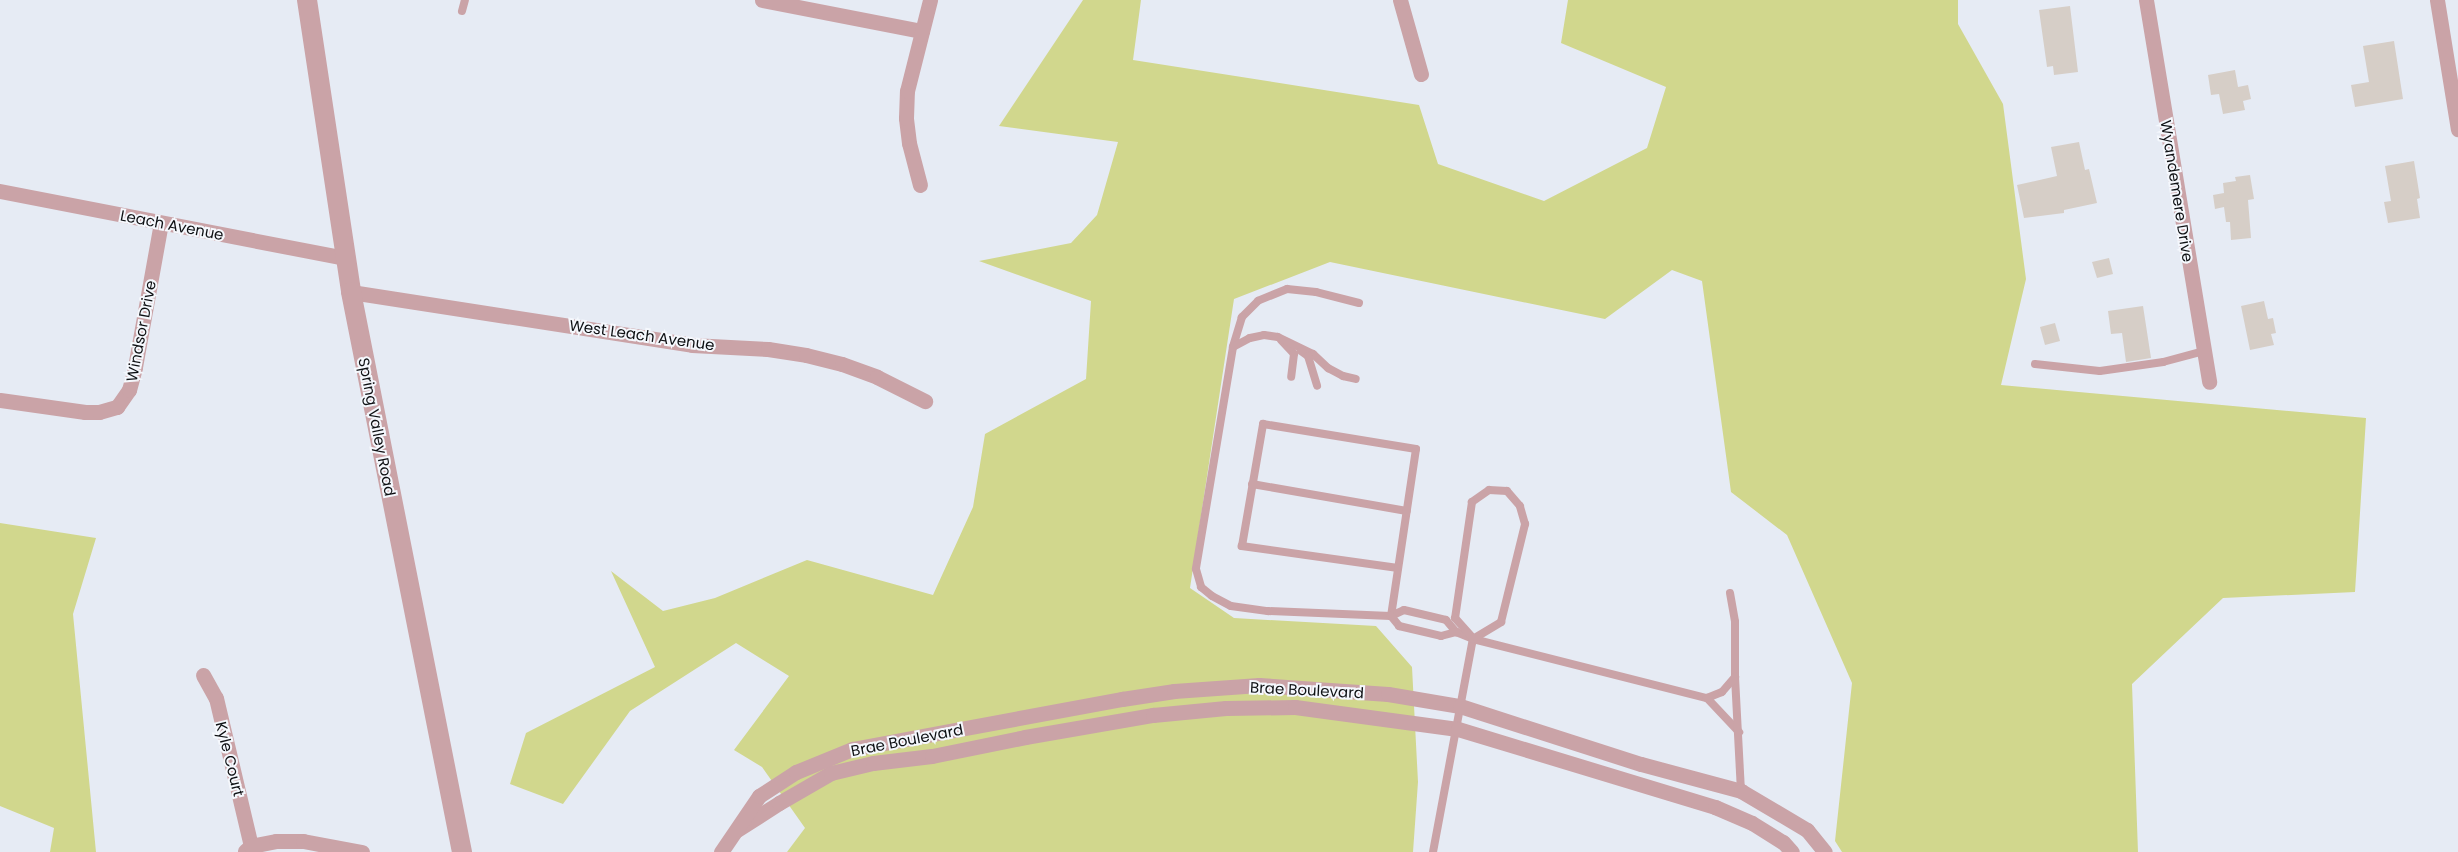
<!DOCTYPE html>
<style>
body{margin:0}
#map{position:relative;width:2458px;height:852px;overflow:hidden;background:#e6ebf4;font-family:Poppins,sans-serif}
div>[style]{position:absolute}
.green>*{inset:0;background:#d1d78d}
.building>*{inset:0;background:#d6cec7}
.service>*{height:8px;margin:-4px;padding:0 4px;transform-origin:4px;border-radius:4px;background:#caa3a7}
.minor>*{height:15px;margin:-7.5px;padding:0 7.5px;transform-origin:7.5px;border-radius:7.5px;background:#caa3a7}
.tertiary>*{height:20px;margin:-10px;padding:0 10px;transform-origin:10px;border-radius:10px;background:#caa3a7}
span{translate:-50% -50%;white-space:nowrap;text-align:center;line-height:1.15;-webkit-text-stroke:4px #f5f8fd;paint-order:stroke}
.street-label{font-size:15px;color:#0e1013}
</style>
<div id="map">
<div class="green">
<div style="clip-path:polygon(1083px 0,1141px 0,1133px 60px,1419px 105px,1438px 164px,1544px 201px,1647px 148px,1666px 87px,1561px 43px,1568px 0,1958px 0,1958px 24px,2003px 104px,2026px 279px,2001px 385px,2366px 418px,2355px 592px,2223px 598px,2132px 684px,2138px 852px,1842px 852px,1835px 841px,1852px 683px,1787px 535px,1731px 492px,1702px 281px,1672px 270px,1605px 319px,1330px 262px,1234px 299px,1190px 588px,1234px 618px,1376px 626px,1412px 667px,1418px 782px,1413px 852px,787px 852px,805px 828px,762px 767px,734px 750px,789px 676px,736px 643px,630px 711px,563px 804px,510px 784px,526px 733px,655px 667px,611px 571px,663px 611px,715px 598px,807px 560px,933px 595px,973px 507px,985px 434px,1086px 379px,1091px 301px,979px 261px,1071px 243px,1097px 215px,1118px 142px,999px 126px)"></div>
<div style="clip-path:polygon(0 523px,96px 538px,73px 614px,96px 852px,50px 852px,54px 828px,0 806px)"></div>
</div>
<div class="building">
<div style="clip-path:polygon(2070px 6px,2078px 72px,2054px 75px,2053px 66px,2047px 67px,2039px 10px)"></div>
<div style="clip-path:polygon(2394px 41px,2403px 99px,2355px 107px,2351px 85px,2369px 82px,2363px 46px)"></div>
<div style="clip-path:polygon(2235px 70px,2238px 87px,2248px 85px,2251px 99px,2243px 101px,2245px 110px,2223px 114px,2219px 94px,2211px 95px,2208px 75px)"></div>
<div style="clip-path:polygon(2079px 142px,2085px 170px,2089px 169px,2097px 203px,2064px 210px,2064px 213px,2024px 218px,2017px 185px,2057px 176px,2051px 147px)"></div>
<div style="clip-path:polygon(2414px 161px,2420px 198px,2417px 199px,2420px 218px,2388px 223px,2384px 202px,2391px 201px,2385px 166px)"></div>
<div style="clip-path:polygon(2250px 175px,2254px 199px,2248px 200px,2251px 238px,2231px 240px,2230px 222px,2226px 222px,2224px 207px,2215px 209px,2213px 195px,2224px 193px,2223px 183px,2236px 181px,2235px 177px)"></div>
<div style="clip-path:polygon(2109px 258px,2113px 274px,2097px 278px,2092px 262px)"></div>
<div style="clip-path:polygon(2264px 301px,2268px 319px,2273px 318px,2276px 333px,2271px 334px,2274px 345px,2250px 350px,2241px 306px)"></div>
<div style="clip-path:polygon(2143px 306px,2151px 358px,2126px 362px,2122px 333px,2111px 334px,2108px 311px)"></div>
<div style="clip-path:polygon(2055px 323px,2060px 341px,2045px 345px,2040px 327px)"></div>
</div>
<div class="service">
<div style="left:462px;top:11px;width:11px;rotate:-75deg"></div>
<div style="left:1359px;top:303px;width:44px;rotate:-165.7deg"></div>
<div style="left:1316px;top:292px;width:29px;rotate:-174deg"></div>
<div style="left:1287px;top:289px;width:31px;rotate:158deg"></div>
<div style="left:1258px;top:301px;width:23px;rotate:135deg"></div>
<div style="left:1242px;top:317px;width:31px;rotate:107deg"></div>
<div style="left:1233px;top:347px;width:225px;rotate:99.5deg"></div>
<div style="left:1196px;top:569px;width:19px;rotate:74deg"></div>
<div style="left:1201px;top:587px;width:14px;rotate:39deg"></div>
<div style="left:1212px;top:596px;width:21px;rotate:28deg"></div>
<div style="left:1231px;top:606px;width:37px;rotate:8deg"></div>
<div style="left:1268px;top:611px;width:123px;rotate:2.3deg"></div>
<div style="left:1391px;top:616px;width:14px;rotate:-25deg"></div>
<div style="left:1404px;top:610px;width:43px;rotate:13.4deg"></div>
<div style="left:1446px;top:620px;width:16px;rotate:50deg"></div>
<div style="left:1456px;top:632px;width:18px;rotate:22deg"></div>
<div style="left:1473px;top:639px;width:241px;rotate:14.2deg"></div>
<div style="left:1707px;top:698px;width:47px;rotate:46.7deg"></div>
<div style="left:1281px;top:340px;width:19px;rotate:47deg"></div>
<div style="left:1294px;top:354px;width:23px;rotate:97deg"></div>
<div style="left:1233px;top:347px;width:19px;rotate:-28deg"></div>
<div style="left:1250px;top:338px;width:14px;rotate:-12deg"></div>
<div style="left:1264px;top:335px;width:14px;rotate:8deg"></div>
<div style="left:1278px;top:337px;width:39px;rotate:26deg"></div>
<div style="left:1313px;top:354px;width:21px;rotate:43deg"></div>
<div style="left:1328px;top:368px;width:17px;rotate:28deg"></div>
<div style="left:1343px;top:376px;width:13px;rotate:13deg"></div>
<div style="left:1301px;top:351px;width:9px;rotate:36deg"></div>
<div style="left:1308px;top:356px;width:31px;rotate:73deg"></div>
<div style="left:2035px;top:364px;width:65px;rotate:6.1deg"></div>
<div style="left:2100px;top:371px;width:64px;rotate:-8.1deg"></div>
<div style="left:2163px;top:362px;width:42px;rotate:-15deg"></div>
<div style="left:1252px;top:484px;width:157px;rotate:9.9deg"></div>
<div style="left:1398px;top:568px;width:158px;rotate:-172deg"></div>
<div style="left:1242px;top:546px;width:124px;rotate:-80.2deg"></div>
<div style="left:1263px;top:424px;width:155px;rotate:9.3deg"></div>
<div style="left:1416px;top:449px;width:169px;rotate:98.5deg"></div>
<div style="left:1391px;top:616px;width:13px;rotate:51deg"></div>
<div style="left:1399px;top:626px;width:43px;rotate:13.4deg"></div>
<div style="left:1441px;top:636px;width:16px;rotate:-15deg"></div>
<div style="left:1730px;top:593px;width:29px;rotate:80deg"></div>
<div style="left:1735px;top:622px;width:55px;rotate:90deg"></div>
<div style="left:1735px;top:677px;width:114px;rotate:87deg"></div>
<div style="left:1707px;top:698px;width:16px;rotate:-22deg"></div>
<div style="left:1722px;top:692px;width:20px;rotate:-49deg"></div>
<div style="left:1433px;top:852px;width:217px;rotate:-79.4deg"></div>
<div style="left:1473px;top:639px;width:33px;rotate:-31deg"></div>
<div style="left:1501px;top:622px;width:101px;rotate:-76.2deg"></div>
<div style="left:1525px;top:524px;width:19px;rotate:-106deg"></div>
<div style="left:1520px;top:506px;width:20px;rotate:-131deg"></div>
<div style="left:1507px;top:491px;width:18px;rotate:-177deg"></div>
<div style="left:1489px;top:490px;width:21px;rotate:145deg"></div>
<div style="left:1472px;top:502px;width:117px;rotate:98.3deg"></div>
<div style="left:1455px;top:618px;width:25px;rotate:48deg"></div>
</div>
<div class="minor">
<div style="left:762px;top:0;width:163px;rotate:11deg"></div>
<div style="left:1400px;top:0;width:77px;rotate:74.2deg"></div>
<div style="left:2146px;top:0;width:387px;rotate:80.6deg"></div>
<div style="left:2437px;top:0;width:131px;rotate:80.8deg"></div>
<div style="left:920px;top:185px;width:43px;rotate:-104.7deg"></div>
<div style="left:909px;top:143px;width:25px;rotate:-97deg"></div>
<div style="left:906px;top:118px;width:27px;rotate:-88deg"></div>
<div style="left:907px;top:91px;width:94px;rotate:-75.8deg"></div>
<div style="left:0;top:191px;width:351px;rotate:11deg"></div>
<div style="left:351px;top:292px;width:345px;rotate:8.8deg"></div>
<div style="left:692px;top:345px;width:76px;rotate:3deg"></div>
<div style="left:768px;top:349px;width:38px;rotate:9deg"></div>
<div style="left:806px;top:355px;width:37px;rotate:14deg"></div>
<div style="left:842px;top:364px;width:37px;rotate:20deg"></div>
<div style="left:877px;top:377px;width:54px;rotate:26.6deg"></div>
<div style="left:0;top:400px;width:86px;rotate:8deg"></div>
<div style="left:85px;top:412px;width:14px"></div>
<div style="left:99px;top:412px;width:19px;rotate:-16deg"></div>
<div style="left:117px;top:407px;width:21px;rotate:-55deg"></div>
<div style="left:129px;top:390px;width:24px;rotate:-75deg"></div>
<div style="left:135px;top:367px;width:146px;rotate:-79.8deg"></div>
<div style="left:203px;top:675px;width:26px;rotate:61deg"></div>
<div style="left:216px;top:698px;width:152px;rotate:76.7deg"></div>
<div style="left:737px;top:830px;width:50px;rotate:-32.7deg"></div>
<div style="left:779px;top:803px;width:60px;rotate:-30deg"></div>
<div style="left:831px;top:773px;width:43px;rotate:-13.4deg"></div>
<div style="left:873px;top:763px;width:59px;rotate:-6.8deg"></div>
<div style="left:932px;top:756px;width:95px;rotate:-11.5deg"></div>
<div style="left:1025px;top:737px;width:130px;rotate:-9.8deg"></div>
<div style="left:1153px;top:715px;width:73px;rotate:-5.5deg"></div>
<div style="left:1226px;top:708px;width:69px;rotate:-0.8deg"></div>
<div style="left:1295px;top:707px;width:164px;rotate:7.7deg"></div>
<div style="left:1458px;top:729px;width:269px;rotate:16.9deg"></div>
<div style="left:1715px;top:807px;width:40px;rotate:23.4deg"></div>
<div style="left:1752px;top:823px;width:36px;rotate:32deg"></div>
<div style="left:1783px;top:842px;width:13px;rotate:48deg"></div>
<div style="left:245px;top:851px;width:8px;rotate:-40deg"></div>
<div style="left:251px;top:846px;width:25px;rotate:-11deg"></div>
<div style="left:276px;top:841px;width:27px"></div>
<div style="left:303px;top:841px;width:60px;rotate:10.6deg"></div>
<div style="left:721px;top:852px;width:68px;rotate:-55.8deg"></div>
<div style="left:759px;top:796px;width:44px;rotate:-33deg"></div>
<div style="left:796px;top:772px;width:61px;rotate:-22.3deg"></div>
<div style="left:852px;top:749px;width:275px;rotate:-10.5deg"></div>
<div style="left:1122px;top:699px;width:53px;rotate:-8.7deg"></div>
<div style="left:1174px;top:691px;width:85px;rotate:-4deg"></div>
<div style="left:1259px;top:685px;width:129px;rotate:4deg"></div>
<div style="left:1388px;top:694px;width:73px;rotate:9.5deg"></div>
<div style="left:1460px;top:706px;width:190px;rotate:17.8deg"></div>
<div style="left:1641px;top:764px;width:104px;rotate:15.1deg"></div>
<div style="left:1741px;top:791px;width:77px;rotate:30.6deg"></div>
<div style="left:1807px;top:830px;width:28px;rotate:51deg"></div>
</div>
<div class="tertiary">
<div style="left:307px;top:0;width:295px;rotate:81.4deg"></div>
<div style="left:351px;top:292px;width:571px;rotate:78.79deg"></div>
</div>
<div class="street-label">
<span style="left:2177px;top:191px;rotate:81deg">Wyandemere Drive</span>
<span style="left:172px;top:225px;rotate:11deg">Leach Avenue</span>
<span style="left:141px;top:331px;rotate:-79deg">Windsor Drive</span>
<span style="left:642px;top:335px;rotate:8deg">West Leach Avenue</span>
<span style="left:377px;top:427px;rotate:79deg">Spring Valley Road</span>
<span style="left:1307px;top:690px;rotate:3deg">Brae Boulevard</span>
<span style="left:907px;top:740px;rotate:-11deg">Brae Boulevard</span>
<span style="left:230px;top:759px;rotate:76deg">Kyle Court</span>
</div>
</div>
